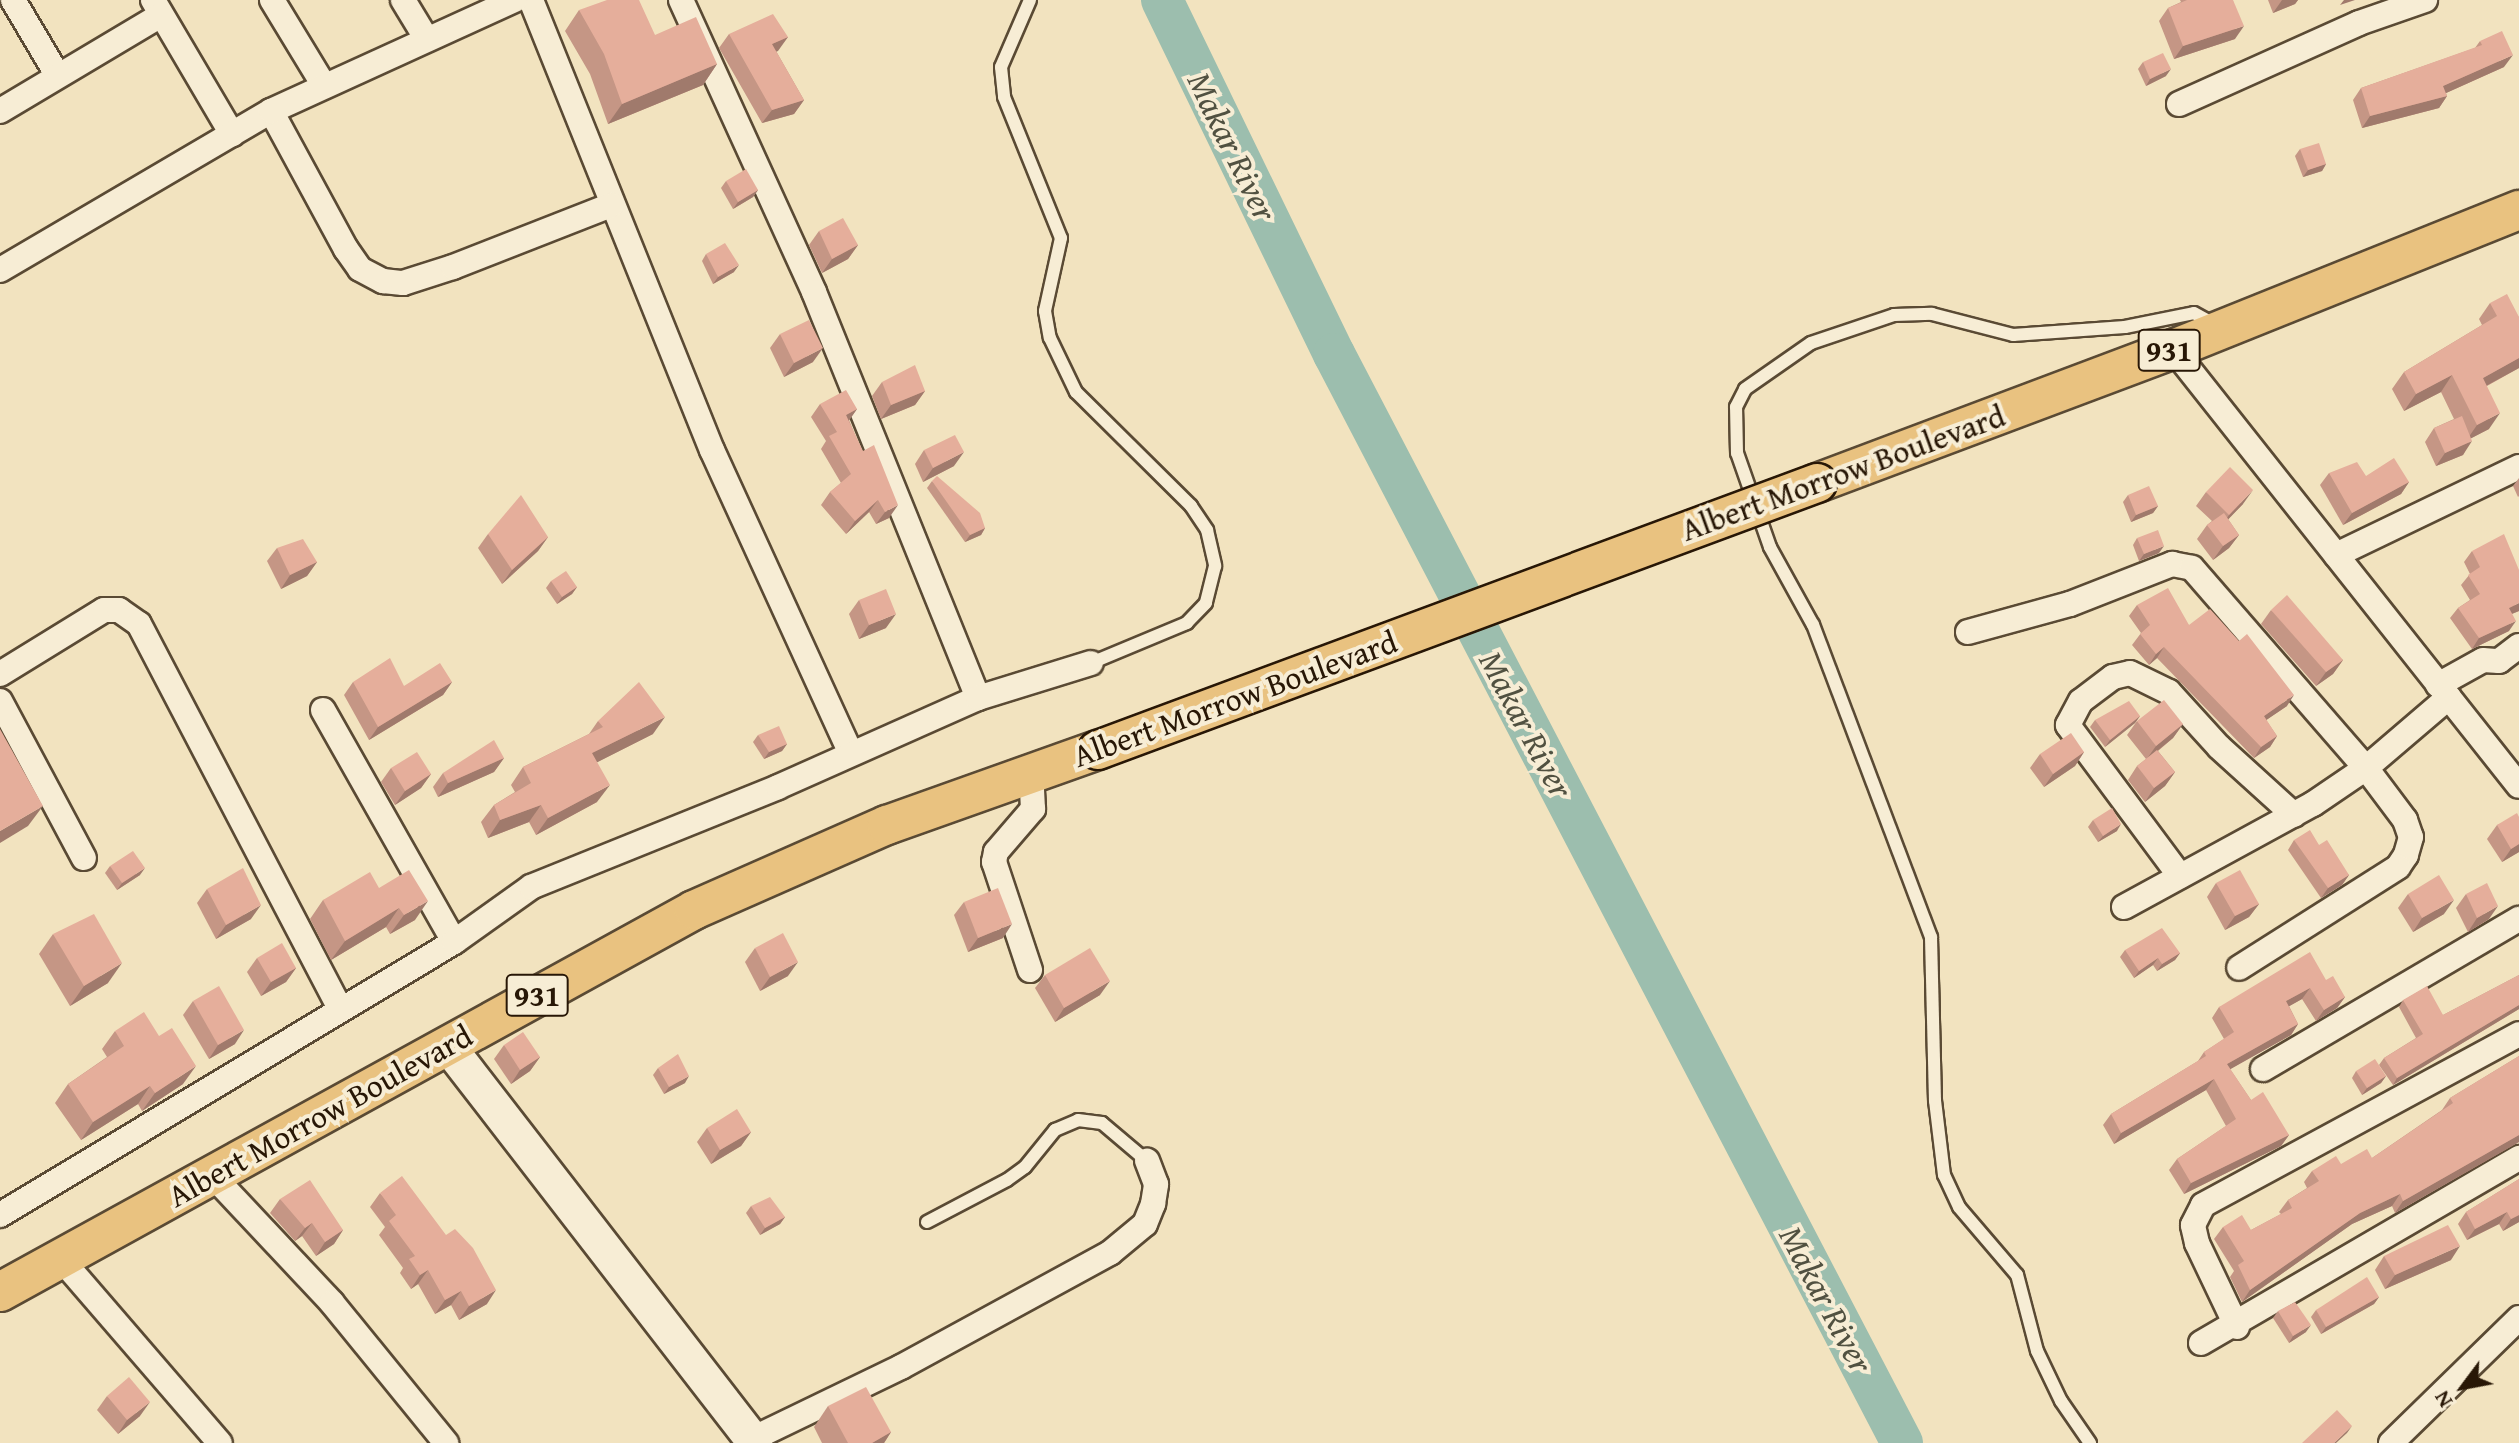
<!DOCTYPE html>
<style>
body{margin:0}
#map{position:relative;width:2519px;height:1443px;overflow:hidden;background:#f2e3bf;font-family:"Gentium Book Plus",serif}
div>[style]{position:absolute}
.river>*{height:42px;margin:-21px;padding:0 21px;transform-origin:21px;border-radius:21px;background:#9cbeae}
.roads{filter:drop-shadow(2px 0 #5a4a34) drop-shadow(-2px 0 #5a4a34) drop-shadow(0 2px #5a4a34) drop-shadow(0 -2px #5a4a34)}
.lane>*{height:12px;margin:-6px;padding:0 6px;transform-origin:6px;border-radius:6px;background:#f7edd5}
.street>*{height:24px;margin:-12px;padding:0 12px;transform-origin:12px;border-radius:12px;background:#f7edd5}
.secondary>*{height:34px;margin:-17px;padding:0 17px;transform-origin:17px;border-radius:17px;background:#f7edd5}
.primary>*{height:38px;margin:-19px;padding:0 19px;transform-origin:19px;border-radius:19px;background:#e9c280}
.bridges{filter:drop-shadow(2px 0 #281706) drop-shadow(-2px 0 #281706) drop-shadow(0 2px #281706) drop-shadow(0 -2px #281706)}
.primary-bridge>*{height:38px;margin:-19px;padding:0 19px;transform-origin:19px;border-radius:19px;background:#e9c280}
.wall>*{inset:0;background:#c59685}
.shaded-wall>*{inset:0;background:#a07a6c}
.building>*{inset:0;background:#e5ae9b}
span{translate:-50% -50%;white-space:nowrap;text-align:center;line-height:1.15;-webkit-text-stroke:8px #f7edd5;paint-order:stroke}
.shield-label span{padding:2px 6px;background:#f7edd5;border:2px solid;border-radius:6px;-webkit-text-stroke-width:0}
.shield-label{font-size:30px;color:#281706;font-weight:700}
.street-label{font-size:32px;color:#281706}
.water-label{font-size:34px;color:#515141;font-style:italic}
.north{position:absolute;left:2423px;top:1347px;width:80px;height:80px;-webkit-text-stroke:6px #f7edd5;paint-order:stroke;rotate:238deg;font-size:22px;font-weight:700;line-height:32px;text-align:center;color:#281706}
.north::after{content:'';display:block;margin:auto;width:28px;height:36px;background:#281706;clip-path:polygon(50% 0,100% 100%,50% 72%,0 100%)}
</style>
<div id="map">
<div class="river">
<div style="left:1162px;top:0;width:394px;rotate:64.1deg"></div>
<div style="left:1334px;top:354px;width:1228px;rotate:62.45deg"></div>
</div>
<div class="roads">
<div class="lane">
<div style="left:1030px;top:0;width:73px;rotate:113.4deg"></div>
<div style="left:1001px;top:67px;width:30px;rotate:84deg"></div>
<div style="left:1004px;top:97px;width:152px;rotate:68deg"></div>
<div style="left:1061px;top:238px;width:75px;rotate:102.4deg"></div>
<div style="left:1045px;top:311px;width:27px;rotate:80deg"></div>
<div style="left:1050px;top:338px;width:60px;rotate:64.3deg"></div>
<div style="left:1076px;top:392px;width:162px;rotate:44.7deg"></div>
<div style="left:1191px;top:506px;width:29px;rotate:56deg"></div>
<div style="left:1207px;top:530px;width:37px;rotate:77deg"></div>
<div style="left:1215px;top:566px;width:38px;rotate:104deg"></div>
<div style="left:1206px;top:603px;width:28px;rotate:134deg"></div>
<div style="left:1187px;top:623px;width:104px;rotate:157.4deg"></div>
<div style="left:927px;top:1222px;width:90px;rotate:-27.7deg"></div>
<div style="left:1007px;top:1180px;width:22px;rotate:-36deg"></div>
<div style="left:1025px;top:1167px;width:48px;rotate:-51deg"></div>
<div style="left:1055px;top:1130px;width:25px;rotate:-23deg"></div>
<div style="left:1078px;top:1120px;width:24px;rotate:7deg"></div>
<div style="left:1102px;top:1123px;width:59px;rotate:40.2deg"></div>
<div style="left:2090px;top:1443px;width:51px;rotate:-124.6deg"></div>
<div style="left:2061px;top:1401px;width:55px;rotate:-115.6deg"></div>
<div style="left:2037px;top:1351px;width:79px;rotate:-104.7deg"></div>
<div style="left:2017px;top:1275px;width:89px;rotate:-130.5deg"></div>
<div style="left:1959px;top:1207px;width:35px;rotate:-115deg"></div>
<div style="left:1944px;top:1175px;width:75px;rotate:-96.9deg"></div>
<div style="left:1935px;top:1101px;width:164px;rotate:-91.4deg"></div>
<div style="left:1931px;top:937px;width:334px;rotate:-110.7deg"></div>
<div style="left:1813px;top:625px;width:89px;rotate:-118.9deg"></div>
<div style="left:1770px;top:547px;width:100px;rotate:-109.3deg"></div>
<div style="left:1737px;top:453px;width:46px;rotate:-91.2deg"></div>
<div style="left:1736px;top:407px;width:20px;rotate:-63deg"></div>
<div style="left:1745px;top:389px;width:80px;rotate:-34.9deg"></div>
<div style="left:1811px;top:343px;width:88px;rotate:-18.6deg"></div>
<div style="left:1894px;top:315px;width:38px;rotate:-2deg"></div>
<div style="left:1932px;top:314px;width:84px;rotate:14.5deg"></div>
<div style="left:2013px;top:335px;width:112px;rotate:-4.1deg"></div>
<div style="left:2125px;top:327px;width:70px;rotate:-11.5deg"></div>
<div style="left:2194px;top:313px;width:25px;rotate:29deg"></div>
</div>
<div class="street">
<div style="left:13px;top:0;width:88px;rotate:59.4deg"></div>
<div style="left:153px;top:0;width:156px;rotate:59.5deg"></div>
<div style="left:272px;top:0;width:98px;rotate:58.7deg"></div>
<div style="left:403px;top:0;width:44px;rotate:58.8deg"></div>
<div style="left:531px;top:0;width:485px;rotate:68.1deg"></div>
<div style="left:712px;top:450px;width:334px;rotate:65.4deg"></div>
<div style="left:681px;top:0;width:321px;rotate:65.5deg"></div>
<div style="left:814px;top:292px;width:438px;rotate:68deg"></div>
<div style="left:2179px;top:104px;width:197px;rotate:-24.2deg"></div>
<div style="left:2359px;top:23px;width:70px;rotate:-19.2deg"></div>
<div style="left:0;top:111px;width:187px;rotate:-30.8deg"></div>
<div style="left:271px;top:111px;width:157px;rotate:61.5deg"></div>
<div style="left:346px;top:249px;width:24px;rotate:55deg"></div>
<div style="left:360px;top:269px;width:26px;rotate:28deg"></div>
<div style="left:383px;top:281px;width:20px;rotate:6deg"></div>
<div style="left:403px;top:283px;width:52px;rotate:-17.7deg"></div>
<div style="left:453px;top:267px;width:170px;rotate:-21.4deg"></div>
<div style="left:0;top:270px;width:314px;rotate:-30.4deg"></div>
<div style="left:271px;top:111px;width:268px;rotate:-24.5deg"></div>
<div style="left:2173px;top:349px;width:557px;rotate:51.63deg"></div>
<div style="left:2336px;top:555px;width:203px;rotate:-25.7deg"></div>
<div style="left:1968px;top:632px;width:106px;rotate:-15.4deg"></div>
<div style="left:2070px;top:604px;width:110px;rotate:-21.4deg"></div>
<div style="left:2172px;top:564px;width:20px;rotate:11deg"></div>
<div style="left:2192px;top:568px;width:265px;rotate:49deg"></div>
<div style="left:2366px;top:768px;width:65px;rotate:53.1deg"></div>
<div style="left:2405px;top:820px;width:18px;rotate:71deg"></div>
<div style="left:2411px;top:837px;width:19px;rotate:106deg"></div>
<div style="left:2406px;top:855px;width:14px;rotate:124deg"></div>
<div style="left:2398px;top:867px;width:188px;rotate:147.6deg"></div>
<div style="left:0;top:674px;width:122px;rotate:-31.6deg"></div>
<div style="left:104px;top:610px;width:15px"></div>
<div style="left:119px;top:610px;width:24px;rotate:35deg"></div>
<div style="left:139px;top:624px;width:434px;rotate:62.4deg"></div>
<div style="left:2438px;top:685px;width:51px;rotate:-29.1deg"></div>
<div style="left:2483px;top:660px;width:16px;rotate:4deg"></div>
<div style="left:2499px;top:661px;width:25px;rotate:-37deg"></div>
<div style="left:0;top:701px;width:178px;rotate:61.9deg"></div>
<div style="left:323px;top:710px;width:266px;rotate:60.5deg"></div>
<div style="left:2180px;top:876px;width:188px;rotate:-126.6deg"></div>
<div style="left:2068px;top:725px;width:27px;rotate:-62deg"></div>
<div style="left:2081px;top:701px;width:40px;rotate:-37deg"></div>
<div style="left:2113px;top:677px;width:17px;rotate:-13deg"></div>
<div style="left:2130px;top:673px;width:43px;rotate:26deg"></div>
<div style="left:2169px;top:692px;width:74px;rotate:47.7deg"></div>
<div style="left:2219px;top:747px;width:101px;rotate:42.2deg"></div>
<div style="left:2124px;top:907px;width:215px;rotate:-28.6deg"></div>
<div style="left:2313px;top:804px;width:64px;rotate:-34.2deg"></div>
<div style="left:2366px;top:768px;width:109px;rotate:-40.5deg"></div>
<div style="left:1030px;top:970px;width:114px;rotate:-108.4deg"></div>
<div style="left:994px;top:862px;width:10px;rotate:-79deg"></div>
<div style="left:996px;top:852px;width:57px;rotate:-49.3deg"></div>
<div style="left:1033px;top:809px;width:35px;rotate:-93deg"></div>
<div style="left:2263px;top:1069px;width:297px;rotate:-30.4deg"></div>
<div style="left:212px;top:1175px;width:175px;rotate:46.8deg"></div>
<div style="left:332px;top:1303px;width:181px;rotate:50.8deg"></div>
<div style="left:0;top:1215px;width:530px;rotate:-31.02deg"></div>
<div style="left:454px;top:942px;width:95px;rotate:-35.5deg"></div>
<div style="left:531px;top:887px;width:266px;rotate:-22deg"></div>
<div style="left:778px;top:787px;width:219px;rotate:-24deg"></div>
<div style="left:978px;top:698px;width:118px;rotate:-17.2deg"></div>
<div style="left:61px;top:1259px;width:243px;rotate:49.2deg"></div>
<div style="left:2237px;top:1327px;width:93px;rotate:-115.5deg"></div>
<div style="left:2197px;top:1243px;width:18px;rotate:-103deg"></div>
<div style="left:2193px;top:1225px;width:22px;rotate:-63deg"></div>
<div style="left:2203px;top:1205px;width:359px;rotate:-28.4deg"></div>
<div style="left:2201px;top:1343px;width:368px;rotate:-30.2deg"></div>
<div style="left:752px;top:1439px;width:165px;rotate:-25.8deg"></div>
<div style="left:901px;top:1367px;width:238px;rotate:-28.6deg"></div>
<div style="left:1110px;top:1253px;width:45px;rotate:-39.6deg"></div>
<div style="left:1145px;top:1224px;width:22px;rotate:-68deg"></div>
<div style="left:1153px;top:1204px;width:20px;rotate:-81deg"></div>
<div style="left:1156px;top:1184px;width:25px;rotate:-111deg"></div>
<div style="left:2391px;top:1443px;width:179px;rotate:-44.3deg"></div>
</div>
<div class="secondary">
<div style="left:448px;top:1046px;width:502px;rotate:52.29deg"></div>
</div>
<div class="primary">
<div style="left:1817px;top:483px;width:380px;rotate:-20.6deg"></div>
<div style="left:2173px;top:349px;width:373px;rotate:-21.9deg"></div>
<div style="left:0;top:1292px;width:792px;rotate:-28.83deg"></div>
<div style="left:694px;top:910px;width:211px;rotate:-23.8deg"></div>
<div style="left:887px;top:825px;width:224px;rotate:-19.6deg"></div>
</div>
</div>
<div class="bridges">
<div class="primary-bridge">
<div style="left:1098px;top:750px;width:767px;rotate:-20.37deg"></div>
</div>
</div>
<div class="wall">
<div style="clip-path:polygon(2180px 0,2233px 0,2235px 39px,2174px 59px,2159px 21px,2168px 8px,2181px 2px)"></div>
<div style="clip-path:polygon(2268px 0,2298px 0,2295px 4px,2273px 13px)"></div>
<div style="clip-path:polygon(579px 10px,655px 35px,717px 64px,703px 85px,608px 124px,590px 74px,565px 31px)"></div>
<div style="clip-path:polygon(729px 34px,788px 37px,776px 51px,804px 100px,794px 114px,762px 123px,719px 48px)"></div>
<div style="clip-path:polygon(2480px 41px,2504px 67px,2446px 93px,2447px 96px,2439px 108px,2362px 128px,2353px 100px,2361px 88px,2475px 48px)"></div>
<div style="clip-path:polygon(2143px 62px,2166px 76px,2146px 86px,2138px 69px)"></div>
<div style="clip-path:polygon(2300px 149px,2326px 164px,2322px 171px,2303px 177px,2295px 156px)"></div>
<div style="clip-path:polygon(726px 181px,758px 190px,753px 197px,733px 209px,721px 188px)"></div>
<div style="clip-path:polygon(819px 231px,858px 245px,848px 259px,822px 273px,809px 245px)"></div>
<div style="clip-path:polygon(706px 254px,734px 272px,713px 284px,702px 261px)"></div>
<div style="clip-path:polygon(2490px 303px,2519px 317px,2519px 368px,2487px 386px,2489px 429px,2471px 438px,2463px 455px,2436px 466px,2425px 442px,2434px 428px,2454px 419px,2441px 392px,2404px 411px,2392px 389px,2404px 372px,2482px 325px,2479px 319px)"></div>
<div style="clip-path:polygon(780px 334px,813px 362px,784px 377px,770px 348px)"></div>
<div style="clip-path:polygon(882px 382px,925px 391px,915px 405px,881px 419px,872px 396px)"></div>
<div style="clip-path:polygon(820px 404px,857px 409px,849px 420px,889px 518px,876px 524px,869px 512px,846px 534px,821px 505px,830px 492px,841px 483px,821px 449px,826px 441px,811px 417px)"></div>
<div style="clip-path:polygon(924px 450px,954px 466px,923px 482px,915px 464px)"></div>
<div style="clip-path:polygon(2329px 473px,2366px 476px,2409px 482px,2401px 494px,2343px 525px,2320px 485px)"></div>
<div style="clip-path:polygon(2519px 478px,2519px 496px,2518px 497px,2513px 486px)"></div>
<div style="clip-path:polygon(932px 481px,985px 528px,981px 535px,965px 542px,927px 488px)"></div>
<div style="clip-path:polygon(2206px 492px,2243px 504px,2228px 519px,2239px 535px,2229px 548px,2213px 560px,2197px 539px,2207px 525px,2212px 521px,2196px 506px)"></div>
<div style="clip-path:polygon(2128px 495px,2158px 506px,2153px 513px,2131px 522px,2123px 502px)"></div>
<div style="clip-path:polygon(488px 534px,548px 537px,538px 551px,502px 584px,478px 548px)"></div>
<div style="clip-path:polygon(2137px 538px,2159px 553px,2139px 561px,2133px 545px)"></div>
<div style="clip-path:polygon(277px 548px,317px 562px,307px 576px,281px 589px,267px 561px)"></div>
<div style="clip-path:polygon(2472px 551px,2519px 611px,2512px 614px,2509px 631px,2472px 649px,2450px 618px,2458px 608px,2470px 600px,2461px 585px,2470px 574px,2464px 562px)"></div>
<div style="clip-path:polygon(551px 581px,577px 587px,572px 594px,557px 604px,546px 588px)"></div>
<div style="clip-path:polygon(859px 600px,886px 628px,859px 639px,849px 614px)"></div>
<div style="clip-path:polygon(2137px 605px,2189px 625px,2287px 706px,2266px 720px,2277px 736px,2270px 747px,2254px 758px,2157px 658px,2149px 665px,2132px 645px,2141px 633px,2129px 616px)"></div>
<div style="clip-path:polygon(2271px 610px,2343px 660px,2333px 674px,2316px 686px,2261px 624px)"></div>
<div style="clip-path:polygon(353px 682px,404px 686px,452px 682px,443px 695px,369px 740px,344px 695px)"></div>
<div style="clip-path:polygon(2140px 716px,2135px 723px,2105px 747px,2090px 727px,2095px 720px)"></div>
<div style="clip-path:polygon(598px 721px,653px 734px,597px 762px,597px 802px,536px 835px,529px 822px,488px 838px,481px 822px,494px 805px,515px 792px,511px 785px,523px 767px,589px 734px)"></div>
<div style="clip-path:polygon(2137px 721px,2183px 724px,2173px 738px,2158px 751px,2175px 772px,2165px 786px,2145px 802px,2128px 780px,2137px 766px,2146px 759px,2127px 735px)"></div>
<div style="clip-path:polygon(758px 735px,787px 744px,782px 751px,764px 759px,753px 742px)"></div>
<div style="clip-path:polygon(2084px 752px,2075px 766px,2044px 787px,2030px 768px,2040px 754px)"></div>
<div style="clip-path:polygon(504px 758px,494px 772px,438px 797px,433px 787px,443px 773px)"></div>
<div style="clip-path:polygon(391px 768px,431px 774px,421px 788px,395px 805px,381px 782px)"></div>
<div style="clip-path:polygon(2519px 817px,2519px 852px,2502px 862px,2487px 839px,2497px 825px)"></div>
<div style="clip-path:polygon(2093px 820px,2117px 831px,2098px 842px,2088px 827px)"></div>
<div style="clip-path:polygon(2294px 840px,2319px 845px,2349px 875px,2342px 885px,2321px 898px,2288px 850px)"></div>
<div style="clip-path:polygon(110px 866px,140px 875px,117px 890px,105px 873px)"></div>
<div style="clip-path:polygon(2216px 883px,2259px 904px,2249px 917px,2225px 930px,2207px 897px)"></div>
<div style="clip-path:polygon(379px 888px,415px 920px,390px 934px,386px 927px,331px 960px,310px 919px,323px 900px)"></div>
<div style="clip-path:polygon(207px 889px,251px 919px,216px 939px,197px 903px)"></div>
<div style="clip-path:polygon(2408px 894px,2444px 914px,2413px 932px,2398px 908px)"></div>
<div style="clip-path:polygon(2466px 894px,2489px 919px,2468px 932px,2456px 908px)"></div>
<div style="clip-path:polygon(964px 902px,1003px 938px,968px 952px,954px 915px)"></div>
<div style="clip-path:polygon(53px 934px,108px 983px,70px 1006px,39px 954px)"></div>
<div style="clip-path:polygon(755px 948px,788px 976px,760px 991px,745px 962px)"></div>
<div style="clip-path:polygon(2125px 950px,2180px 953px,2175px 960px,2157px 971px,2153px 965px,2134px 978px,2120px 957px)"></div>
<div style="clip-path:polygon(257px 958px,296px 968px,286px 982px,261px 996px,247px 972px)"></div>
<div style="clip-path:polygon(1045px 975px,1100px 995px,1055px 1022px,1035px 988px)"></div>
<div style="clip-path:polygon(2519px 975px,2519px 1009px,2393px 1085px,2379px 1065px,2384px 1058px,2416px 1038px,2399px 1007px,2403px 1000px,2443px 1015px)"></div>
<div style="clip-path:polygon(2326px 980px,2345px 997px,2337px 1008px,2316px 1021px,2302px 999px,2289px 1006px,2298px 1024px,2291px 1035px,2230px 1069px,2251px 1100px,2289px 1135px,2281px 1146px,2184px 1194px,2169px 1170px,2177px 1159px,2226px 1126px,2206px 1090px,2114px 1144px,2103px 1125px,2111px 1114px,2198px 1061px,2204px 1052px,2224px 1039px,2212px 1018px,2219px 1007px)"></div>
<div style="clip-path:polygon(193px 1001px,235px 1044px,209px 1059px,183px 1015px)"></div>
<div style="clip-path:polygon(115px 1031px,183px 1084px,142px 1111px,138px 1104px,81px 1140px,55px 1103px,68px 1084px,107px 1057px,102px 1049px)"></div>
<div style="clip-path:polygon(504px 1045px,540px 1057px,530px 1071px,511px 1084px,494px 1059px)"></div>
<div style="clip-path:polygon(2519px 1056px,2519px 1142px,2395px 1213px,2392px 1206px,2352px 1224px,2242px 1302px,2230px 1277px,2234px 1271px,2214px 1239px,2223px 1227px,2251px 1230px,2281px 1214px,2279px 1212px,2288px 1200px,2307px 1188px,2304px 1182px,2312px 1171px,2372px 1158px,2442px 1110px,2450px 1098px)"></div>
<div style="clip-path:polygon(658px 1068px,685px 1083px,664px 1094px,653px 1075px)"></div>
<div style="clip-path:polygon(2356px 1071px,2386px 1076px,2381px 1083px,2362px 1095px,2352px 1078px)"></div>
<div style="clip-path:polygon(707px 1128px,751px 1132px,741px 1146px,711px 1164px,697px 1142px)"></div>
<div style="clip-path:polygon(2519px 1179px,2519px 1222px,2503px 1231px,2499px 1224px,2467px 1240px,2458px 1224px,2466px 1212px)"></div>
<div style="clip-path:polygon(380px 1193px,487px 1304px,459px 1320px,451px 1305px,435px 1314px,418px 1284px,411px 1289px,400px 1273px,403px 1268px,379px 1235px,385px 1227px,370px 1207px)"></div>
<div style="clip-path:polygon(280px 1199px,343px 1230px,334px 1244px,316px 1256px,302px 1236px,295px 1241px,270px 1213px)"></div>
<div style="clip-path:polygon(751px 1206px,785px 1217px,780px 1224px,760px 1235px,746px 1213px)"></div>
<div style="clip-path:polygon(2384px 1256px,2451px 1260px,2385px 1289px,2375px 1270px)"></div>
<div style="clip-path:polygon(2379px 1297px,2374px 1304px,2321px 1334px,2311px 1317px,2316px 1310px)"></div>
<div style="clip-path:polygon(2278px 1311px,2306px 1332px,2289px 1343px,2273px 1318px)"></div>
<div style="clip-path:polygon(107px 1396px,140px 1416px,118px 1434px,97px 1410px)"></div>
<div style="clip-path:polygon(828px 1406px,891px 1432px,884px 1443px,822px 1443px,814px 1427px)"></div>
</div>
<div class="shaded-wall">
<div style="clip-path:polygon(2282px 0,2298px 0,2295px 4px,2273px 13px)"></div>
<div style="clip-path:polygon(2344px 0,2355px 0,2340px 5px)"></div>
<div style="clip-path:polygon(2244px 26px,2235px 39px,2174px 59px,2183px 46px)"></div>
<div style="clip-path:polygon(788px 37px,778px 51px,762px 58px,772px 44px)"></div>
<div style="clip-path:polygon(2513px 55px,2504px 67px,2435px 98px,2443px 86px)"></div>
<div style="clip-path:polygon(717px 64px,703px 85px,608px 124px,622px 104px)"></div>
<div style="clip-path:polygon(2171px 69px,2166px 76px,2146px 86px,2150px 79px)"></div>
<div style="clip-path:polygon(2447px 96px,2439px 108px,2362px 128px,2370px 116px)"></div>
<div style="clip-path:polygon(804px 100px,794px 114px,762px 123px,772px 110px)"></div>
<div style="clip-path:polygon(2326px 164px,2322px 171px,2303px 177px,2308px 170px)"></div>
<div style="clip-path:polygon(758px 190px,753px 197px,733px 209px,738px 202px)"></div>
<div style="clip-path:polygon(858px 245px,848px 259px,822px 273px,832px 259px)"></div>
<div style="clip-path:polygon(739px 265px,734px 272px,713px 284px,718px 277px)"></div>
<div style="clip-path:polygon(823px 348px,813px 362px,784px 377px,794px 363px)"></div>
<div style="clip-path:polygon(2519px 358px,2519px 368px,2471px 394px,2483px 378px)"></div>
<div style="clip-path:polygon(2452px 375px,2441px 392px,2404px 411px,2416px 394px)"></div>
<div style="clip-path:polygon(925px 391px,915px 405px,881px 419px,891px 405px)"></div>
<div style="clip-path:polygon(857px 409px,848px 422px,846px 415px)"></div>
<div style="clip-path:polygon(2500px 413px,2489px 429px,2466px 441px,2477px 425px)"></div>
<div style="clip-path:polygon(2472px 441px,2463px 455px,2436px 466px,2445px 453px)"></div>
<div style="clip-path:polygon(964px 452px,954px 466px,923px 482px,933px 468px)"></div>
<div style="clip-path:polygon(2409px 482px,2401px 494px,2343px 525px,2352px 513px)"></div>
<div style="clip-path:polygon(2253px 490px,2243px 504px,2219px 529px,2229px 515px)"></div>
<div style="clip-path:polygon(878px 500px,869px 512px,846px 534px,855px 521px)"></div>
<div style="clip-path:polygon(898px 505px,889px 518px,876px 524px,885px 512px)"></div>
<div style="clip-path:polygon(2158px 506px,2153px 513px,2131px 522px,2136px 515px)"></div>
<div style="clip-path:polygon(985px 528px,981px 535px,965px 542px,970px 535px)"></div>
<div style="clip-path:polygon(2239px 535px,2229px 548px,2213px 560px,2223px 546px)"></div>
<div style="clip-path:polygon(548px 537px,538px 551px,502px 584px,512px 570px)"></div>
<div style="clip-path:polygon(2164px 546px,2159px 553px,2139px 561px,2144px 554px)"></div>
<div style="clip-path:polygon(317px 562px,307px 576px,281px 589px,290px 575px)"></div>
<div style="clip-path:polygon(577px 587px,572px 594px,557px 604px,562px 597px)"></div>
<div style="clip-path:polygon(2519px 603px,2519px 611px,2501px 618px,2509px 608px)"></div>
<div style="clip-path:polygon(896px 614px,886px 628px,859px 639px,869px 625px)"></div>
<div style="clip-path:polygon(2516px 621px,2509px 631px,2472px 649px,2479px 638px)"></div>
<div style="clip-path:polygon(2164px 647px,2157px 658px,2149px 665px,2156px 654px)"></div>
<div style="clip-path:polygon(2343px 660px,2333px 674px,2316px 686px,2326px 672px)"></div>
<div style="clip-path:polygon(452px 682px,443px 695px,369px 740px,378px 727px)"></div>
<div style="clip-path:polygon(2294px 695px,2287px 706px,2256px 727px,2264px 716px)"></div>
<div style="clip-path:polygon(2140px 716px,2135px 723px,2105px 747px,2110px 740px)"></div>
<div style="clip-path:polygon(665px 717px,653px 734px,580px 771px,592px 753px)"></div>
<div style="clip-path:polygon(2183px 724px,2173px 738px,2146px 760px,2156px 746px)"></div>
<div style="clip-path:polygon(2277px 736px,2270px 747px,2254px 758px,2261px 747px)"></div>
<div style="clip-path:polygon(787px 744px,782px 751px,764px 759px,769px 752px)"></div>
<div style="clip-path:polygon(2084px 752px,2075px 766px,2044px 787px,2053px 774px)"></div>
<div style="clip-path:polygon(504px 758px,494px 772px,438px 797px,448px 783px)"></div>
<div style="clip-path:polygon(2175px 772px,2165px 786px,2145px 802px,2154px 788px)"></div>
<div style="clip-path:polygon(431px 774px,421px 788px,395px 805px,405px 791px)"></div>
<div style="clip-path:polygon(610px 785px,597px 802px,536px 835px,548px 818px)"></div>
<div style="clip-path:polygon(541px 805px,529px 822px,488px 838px,500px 820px)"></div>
<div style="clip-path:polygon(43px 806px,28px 826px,0 843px,0 831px)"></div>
<div style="clip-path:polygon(2121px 824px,2117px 831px,2098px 842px,2103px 836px)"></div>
<div style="clip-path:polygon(2519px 844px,2519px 852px,2502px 862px,2511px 849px)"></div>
<div style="clip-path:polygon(145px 868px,140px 875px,117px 890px,122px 883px)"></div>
<div style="clip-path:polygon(2349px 875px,2342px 885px,2321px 898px,2328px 888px)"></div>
<div style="clip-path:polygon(2454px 900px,2444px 914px,2413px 932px,2422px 918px)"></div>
<div style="clip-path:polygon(428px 901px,415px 920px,390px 934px,404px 915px)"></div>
<div style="clip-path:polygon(2259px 904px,2249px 917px,2225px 930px,2235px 916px)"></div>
<div style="clip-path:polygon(261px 905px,251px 919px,216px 939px,226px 925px)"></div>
<div style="clip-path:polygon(2498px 906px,2489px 919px,2468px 932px,2477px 918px)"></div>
<div style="clip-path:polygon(399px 908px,386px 927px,331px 960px,345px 941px)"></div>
<div style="clip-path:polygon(1012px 924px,1003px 938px,968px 952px,978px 938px)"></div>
<div style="clip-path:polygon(2180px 953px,2175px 960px,2157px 971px,2162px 964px)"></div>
<div style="clip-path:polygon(2158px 958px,2153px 965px,2134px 978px,2139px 971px)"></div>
<div style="clip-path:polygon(798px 962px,788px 976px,760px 991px,770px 977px)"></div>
<div style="clip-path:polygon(122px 963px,108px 983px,70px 1006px,84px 986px)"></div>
<div style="clip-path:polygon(296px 968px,286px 982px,261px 996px,271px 982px)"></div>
<div style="clip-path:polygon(1110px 981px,1100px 995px,1055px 1022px,1064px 1008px)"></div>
<div style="clip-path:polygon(2310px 988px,2302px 999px,2279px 1012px,2286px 1001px)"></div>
<div style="clip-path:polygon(2345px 997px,2337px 1008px,2316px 1021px,2324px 1010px)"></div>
<div style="clip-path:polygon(2519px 1005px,2519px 1009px,2393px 1085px,2397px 1078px)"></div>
<div style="clip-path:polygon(2298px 1024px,2291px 1035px,2220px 1075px,2227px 1064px)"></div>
<div style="clip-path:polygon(244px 1030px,235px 1044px,209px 1059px,218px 1045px)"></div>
<div style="clip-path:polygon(540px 1057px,530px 1071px,511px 1084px,520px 1070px)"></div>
<div style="clip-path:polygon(196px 1066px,183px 1084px,142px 1111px,155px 1093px)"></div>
<div style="clip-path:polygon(689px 1076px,685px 1083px,664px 1094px,669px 1087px)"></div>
<div style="clip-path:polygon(2386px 1076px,2381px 1083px,2362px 1095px,2367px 1088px)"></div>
<div style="clip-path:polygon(2214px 1079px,2206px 1090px,2114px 1144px,2121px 1133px)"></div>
<div style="clip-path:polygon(150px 1086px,138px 1104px,81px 1140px,93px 1122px)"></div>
<div style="clip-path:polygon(751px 1132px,741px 1146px,711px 1164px,720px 1150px)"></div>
<div style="clip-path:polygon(2289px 1135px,2281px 1146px,2184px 1194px,2191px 1183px)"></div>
<div style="clip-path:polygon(2519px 1135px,2519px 1142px,2395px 1213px,2403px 1201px)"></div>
<div style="clip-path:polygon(2400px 1194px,2392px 1206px,2352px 1224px,2242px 1302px,2250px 1290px,2360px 1213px)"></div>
<div style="clip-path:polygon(2507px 1212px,2499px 1224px,2467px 1240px,2475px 1229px)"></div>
<div style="clip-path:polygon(2519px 1215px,2519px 1222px,2503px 1231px,2511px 1219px)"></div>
<div style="clip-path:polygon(785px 1217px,780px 1224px,760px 1235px,765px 1228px)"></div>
<div style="clip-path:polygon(312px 1223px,302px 1236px,295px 1241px,305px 1228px)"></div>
<div style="clip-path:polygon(343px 1230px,334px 1244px,316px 1256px,325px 1242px)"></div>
<div style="clip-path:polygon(2460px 1246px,2451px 1260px,2385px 1289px,2395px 1275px)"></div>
<div style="clip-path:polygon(428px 1270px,418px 1284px,411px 1289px,420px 1275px)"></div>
<div style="clip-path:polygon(496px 1290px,487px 1304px,459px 1320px,469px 1306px)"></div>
<div style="clip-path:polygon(461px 1291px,451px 1305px,435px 1314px,445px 1300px)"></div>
<div style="clip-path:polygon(2379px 1297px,2374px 1304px,2321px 1334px,2326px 1327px)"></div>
<div style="clip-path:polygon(2311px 1325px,2306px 1332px,2289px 1343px,2293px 1336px)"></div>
<div style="clip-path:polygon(150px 1402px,140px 1416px,118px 1434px,127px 1420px)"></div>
<div style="clip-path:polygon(2352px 1426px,2347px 1433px,2336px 1443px,2334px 1443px)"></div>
<div style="clip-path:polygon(891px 1432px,884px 1443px,872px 1443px)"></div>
</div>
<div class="building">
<div style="clip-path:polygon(607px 0,639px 0,655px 35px,696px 17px,717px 64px,622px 104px,604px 54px,579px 10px)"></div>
<div style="clip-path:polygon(2187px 0,2233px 0,2244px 26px,2183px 46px,2168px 8px)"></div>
<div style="clip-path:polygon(773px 14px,788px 37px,772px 44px,804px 100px,772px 110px,729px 34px)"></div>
<div style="clip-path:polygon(2502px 31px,2513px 55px,2443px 86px,2447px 96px,2370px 116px,2361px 88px,2482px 45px,2480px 41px)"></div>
<div style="clip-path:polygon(2163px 53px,2171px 69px,2150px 79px,2143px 62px)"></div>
<div style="clip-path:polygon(2319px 143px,2326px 164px,2308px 170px,2300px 149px)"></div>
<div style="clip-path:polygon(746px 169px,758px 190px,738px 202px,726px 181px)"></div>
<div style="clip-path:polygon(843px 218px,858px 245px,832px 259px,819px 231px)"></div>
<div style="clip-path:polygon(725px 243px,739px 265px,718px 277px,706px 254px)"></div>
<div style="clip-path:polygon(2507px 294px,2519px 317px,2519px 358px,2483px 378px,2500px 413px,2477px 425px,2452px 375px,2416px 394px,2404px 372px,2497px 316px,2490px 303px)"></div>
<div style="clip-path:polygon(809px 320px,823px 348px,794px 363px,780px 334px)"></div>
<div style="clip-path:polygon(915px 365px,925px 391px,891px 405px,882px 382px)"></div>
<div style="clip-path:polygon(846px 390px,857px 409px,846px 415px,863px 451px,874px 445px,898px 505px,885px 512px,878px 500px,855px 521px,830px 492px,851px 474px,829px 436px,837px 432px,820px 404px)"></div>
<div style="clip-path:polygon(2462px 416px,2472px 441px,2445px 453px,2434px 428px)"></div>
<div style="clip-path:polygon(955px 435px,964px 452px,933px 468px,924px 450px)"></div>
<div style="clip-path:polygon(2394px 458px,2409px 482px,2352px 513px,2329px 473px,2357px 462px,2366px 476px)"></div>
<div style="clip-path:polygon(2230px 467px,2253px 490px,2229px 515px,2206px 492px)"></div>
<div style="clip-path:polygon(937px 476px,980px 513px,985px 528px,970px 535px,932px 481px)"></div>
<div style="clip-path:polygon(2149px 486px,2158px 506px,2136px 515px,2128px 495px)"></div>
<div style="clip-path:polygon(521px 495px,548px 537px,512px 570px,488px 534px)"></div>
<div style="clip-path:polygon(2224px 513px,2239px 535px,2223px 546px,2207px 525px)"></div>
<div style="clip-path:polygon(2158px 530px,2164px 546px,2144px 554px,2137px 538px)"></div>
<div style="clip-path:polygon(2504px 534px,2519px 570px,2519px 603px,2509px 608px,2516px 621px,2479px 638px,2458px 608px,2480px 594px,2468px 575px,2480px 567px,2472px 551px)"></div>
<div style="clip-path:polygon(303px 539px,317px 562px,290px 575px,277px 548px)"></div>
<div style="clip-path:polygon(566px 571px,577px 587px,562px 597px,551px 581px)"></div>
<div style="clip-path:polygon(2168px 588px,2189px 625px,2210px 609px,2239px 641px,2247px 634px,2294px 695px,2264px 716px,2277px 736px,2261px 747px,2164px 647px,2156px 654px,2140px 634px,2150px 625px,2137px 605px)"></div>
<div style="clip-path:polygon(886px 589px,896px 614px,869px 625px,859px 600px)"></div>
<div style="clip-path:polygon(2287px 595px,2343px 660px,2326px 672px,2271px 610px)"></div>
<div style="clip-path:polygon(390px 658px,404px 686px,440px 663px,452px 682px,378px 727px,353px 682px)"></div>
<div style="clip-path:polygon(639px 682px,665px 717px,592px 753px,610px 785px,548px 818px,541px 805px,500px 820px,494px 805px,531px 783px,523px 767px,603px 727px,598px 721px)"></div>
<div style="clip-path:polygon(2164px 700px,2183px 724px,2156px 746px,2137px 721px)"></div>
<div style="clip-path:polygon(2129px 701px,2140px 716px,2110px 740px,2095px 720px)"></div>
<div style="clip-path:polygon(779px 726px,787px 744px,769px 752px,758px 735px)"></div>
<div style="clip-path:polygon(0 729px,43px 806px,0 831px)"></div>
<div style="clip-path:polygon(2071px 733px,2084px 752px,2053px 774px,2040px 754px)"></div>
<div style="clip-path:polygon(494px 740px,504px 758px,448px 783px,443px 773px)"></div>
<div style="clip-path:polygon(2157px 750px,2175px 772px,2154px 788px,2137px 766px)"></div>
<div style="clip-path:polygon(417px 752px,431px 774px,405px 791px,391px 768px)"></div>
<div style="clip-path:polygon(2112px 808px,2121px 824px,2103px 836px,2093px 820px)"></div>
<div style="clip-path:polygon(2517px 813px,2519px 817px,2519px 844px,2511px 849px,2497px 825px)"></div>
<div style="clip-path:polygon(2310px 830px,2319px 845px,2327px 840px,2349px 875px,2328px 888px,2294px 840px)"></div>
<div style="clip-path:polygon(133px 851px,145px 868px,122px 883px,110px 866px)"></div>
<div style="clip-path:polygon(243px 868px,261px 905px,226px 925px,207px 889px)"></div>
<div style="clip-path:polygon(409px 870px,428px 901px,404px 915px,399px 908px,345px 941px,323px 900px,370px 872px,379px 888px)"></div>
<div style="clip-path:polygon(2240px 870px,2259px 904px,2235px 916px,2216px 883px)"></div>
<div style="clip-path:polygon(2439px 875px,2454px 900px,2422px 918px,2408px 894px)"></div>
<div style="clip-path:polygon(2487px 883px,2498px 906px,2477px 918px,2466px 894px)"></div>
<div style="clip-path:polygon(998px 888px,1012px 924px,978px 938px,964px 902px)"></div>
<div style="clip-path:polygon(94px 914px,122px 963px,84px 986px,53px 934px)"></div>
<div style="clip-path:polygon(2162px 928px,2180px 953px,2162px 964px,2158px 958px,2139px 971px,2125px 950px)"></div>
<div style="clip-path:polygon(783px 933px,798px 962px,770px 977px,755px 948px)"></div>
<div style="clip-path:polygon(282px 943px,296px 968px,271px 982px,257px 958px)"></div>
<div style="clip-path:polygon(1090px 948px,1110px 981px,1064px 1008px,1045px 975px)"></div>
<div style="clip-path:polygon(2310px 952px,2326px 980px,2333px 976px,2345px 997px,2324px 1010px,2310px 988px,2286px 1001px,2298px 1024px,2227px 1064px,2251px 1100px,2263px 1092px,2289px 1135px,2191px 1183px,2177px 1159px,2236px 1119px,2214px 1079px,2121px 1133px,2111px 1114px,2206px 1056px,2204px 1052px,2234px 1032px,2219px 1007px)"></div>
<div style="clip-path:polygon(2519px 975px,2519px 1005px,2397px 1078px,2384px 1058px,2423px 1034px,2403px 1000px,2427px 986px,2443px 1015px)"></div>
<div style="clip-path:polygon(219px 986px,244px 1030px,218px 1045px,193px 1001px)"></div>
<div style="clip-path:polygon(144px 1012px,159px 1036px,172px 1028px,196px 1066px,155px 1093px,150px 1086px,93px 1122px,68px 1084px,124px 1046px,115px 1031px)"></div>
<div style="clip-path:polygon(523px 1032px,540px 1057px,520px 1070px,504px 1045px)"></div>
<div style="clip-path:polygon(678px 1054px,689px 1076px,669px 1087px,658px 1068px)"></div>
<div style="clip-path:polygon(2519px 1056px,2519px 1135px,2403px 1201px,2400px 1194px,2360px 1213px,2250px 1290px,2238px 1265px,2244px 1261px,2223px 1227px,2242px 1215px,2251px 1230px,2292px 1208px,2288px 1200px,2319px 1181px,2312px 1171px,2336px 1156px,2341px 1164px,2367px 1149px,2372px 1158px,2453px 1103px,2450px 1098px)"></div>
<div style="clip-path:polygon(2375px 1059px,2386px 1076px,2367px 1088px,2356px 1071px)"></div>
<div style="clip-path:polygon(737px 1109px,751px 1132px,720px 1150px,707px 1128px)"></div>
<div style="clip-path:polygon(402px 1176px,446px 1235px,455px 1229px,473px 1248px,496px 1290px,469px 1306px,461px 1291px,445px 1300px,428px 1270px,420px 1275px,409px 1259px,415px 1256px,389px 1221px,396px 1215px,380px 1193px)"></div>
<div style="clip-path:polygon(2519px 1179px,2519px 1215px,2511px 1219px,2507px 1212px,2475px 1229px,2466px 1212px)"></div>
<div style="clip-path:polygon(310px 1180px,343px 1230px,325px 1242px,312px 1223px,305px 1228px,280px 1199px)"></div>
<div style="clip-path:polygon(770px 1197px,785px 1217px,765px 1228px,751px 1206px)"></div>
<div style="clip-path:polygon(2448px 1225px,2460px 1246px,2395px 1275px,2384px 1256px)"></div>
<div style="clip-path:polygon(2367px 1277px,2379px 1297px,2326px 1327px,2316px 1310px)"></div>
<div style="clip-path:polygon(2295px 1302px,2311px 1325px,2293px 1336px,2278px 1311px)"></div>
<div style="clip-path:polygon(129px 1377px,150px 1402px,127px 1420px,107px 1396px)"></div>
<div style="clip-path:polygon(866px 1387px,891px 1432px,872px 1443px,848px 1443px,828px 1406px)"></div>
<div style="clip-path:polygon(2337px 1410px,2352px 1426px,2334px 1443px,2302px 1443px)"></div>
</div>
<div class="shield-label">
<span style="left:2169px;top:350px">931</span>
<span style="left:537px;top:995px">931</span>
</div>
<div class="street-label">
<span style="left:1843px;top:473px;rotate:-20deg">Albert Morrow Boulevard</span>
<span style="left:1235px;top:699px;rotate:-20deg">Albert Morrow Boulevard</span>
<span style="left:320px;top:1116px;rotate:-29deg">Albert Morrow Boulevard</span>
</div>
<div class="water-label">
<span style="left:1233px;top:146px;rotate:64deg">Makar River</span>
<span style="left:1527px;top:724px;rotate:62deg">Makar River</span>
<span style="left:1827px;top:1299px;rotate:62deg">Makar River</span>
</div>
<div class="north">N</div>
</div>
